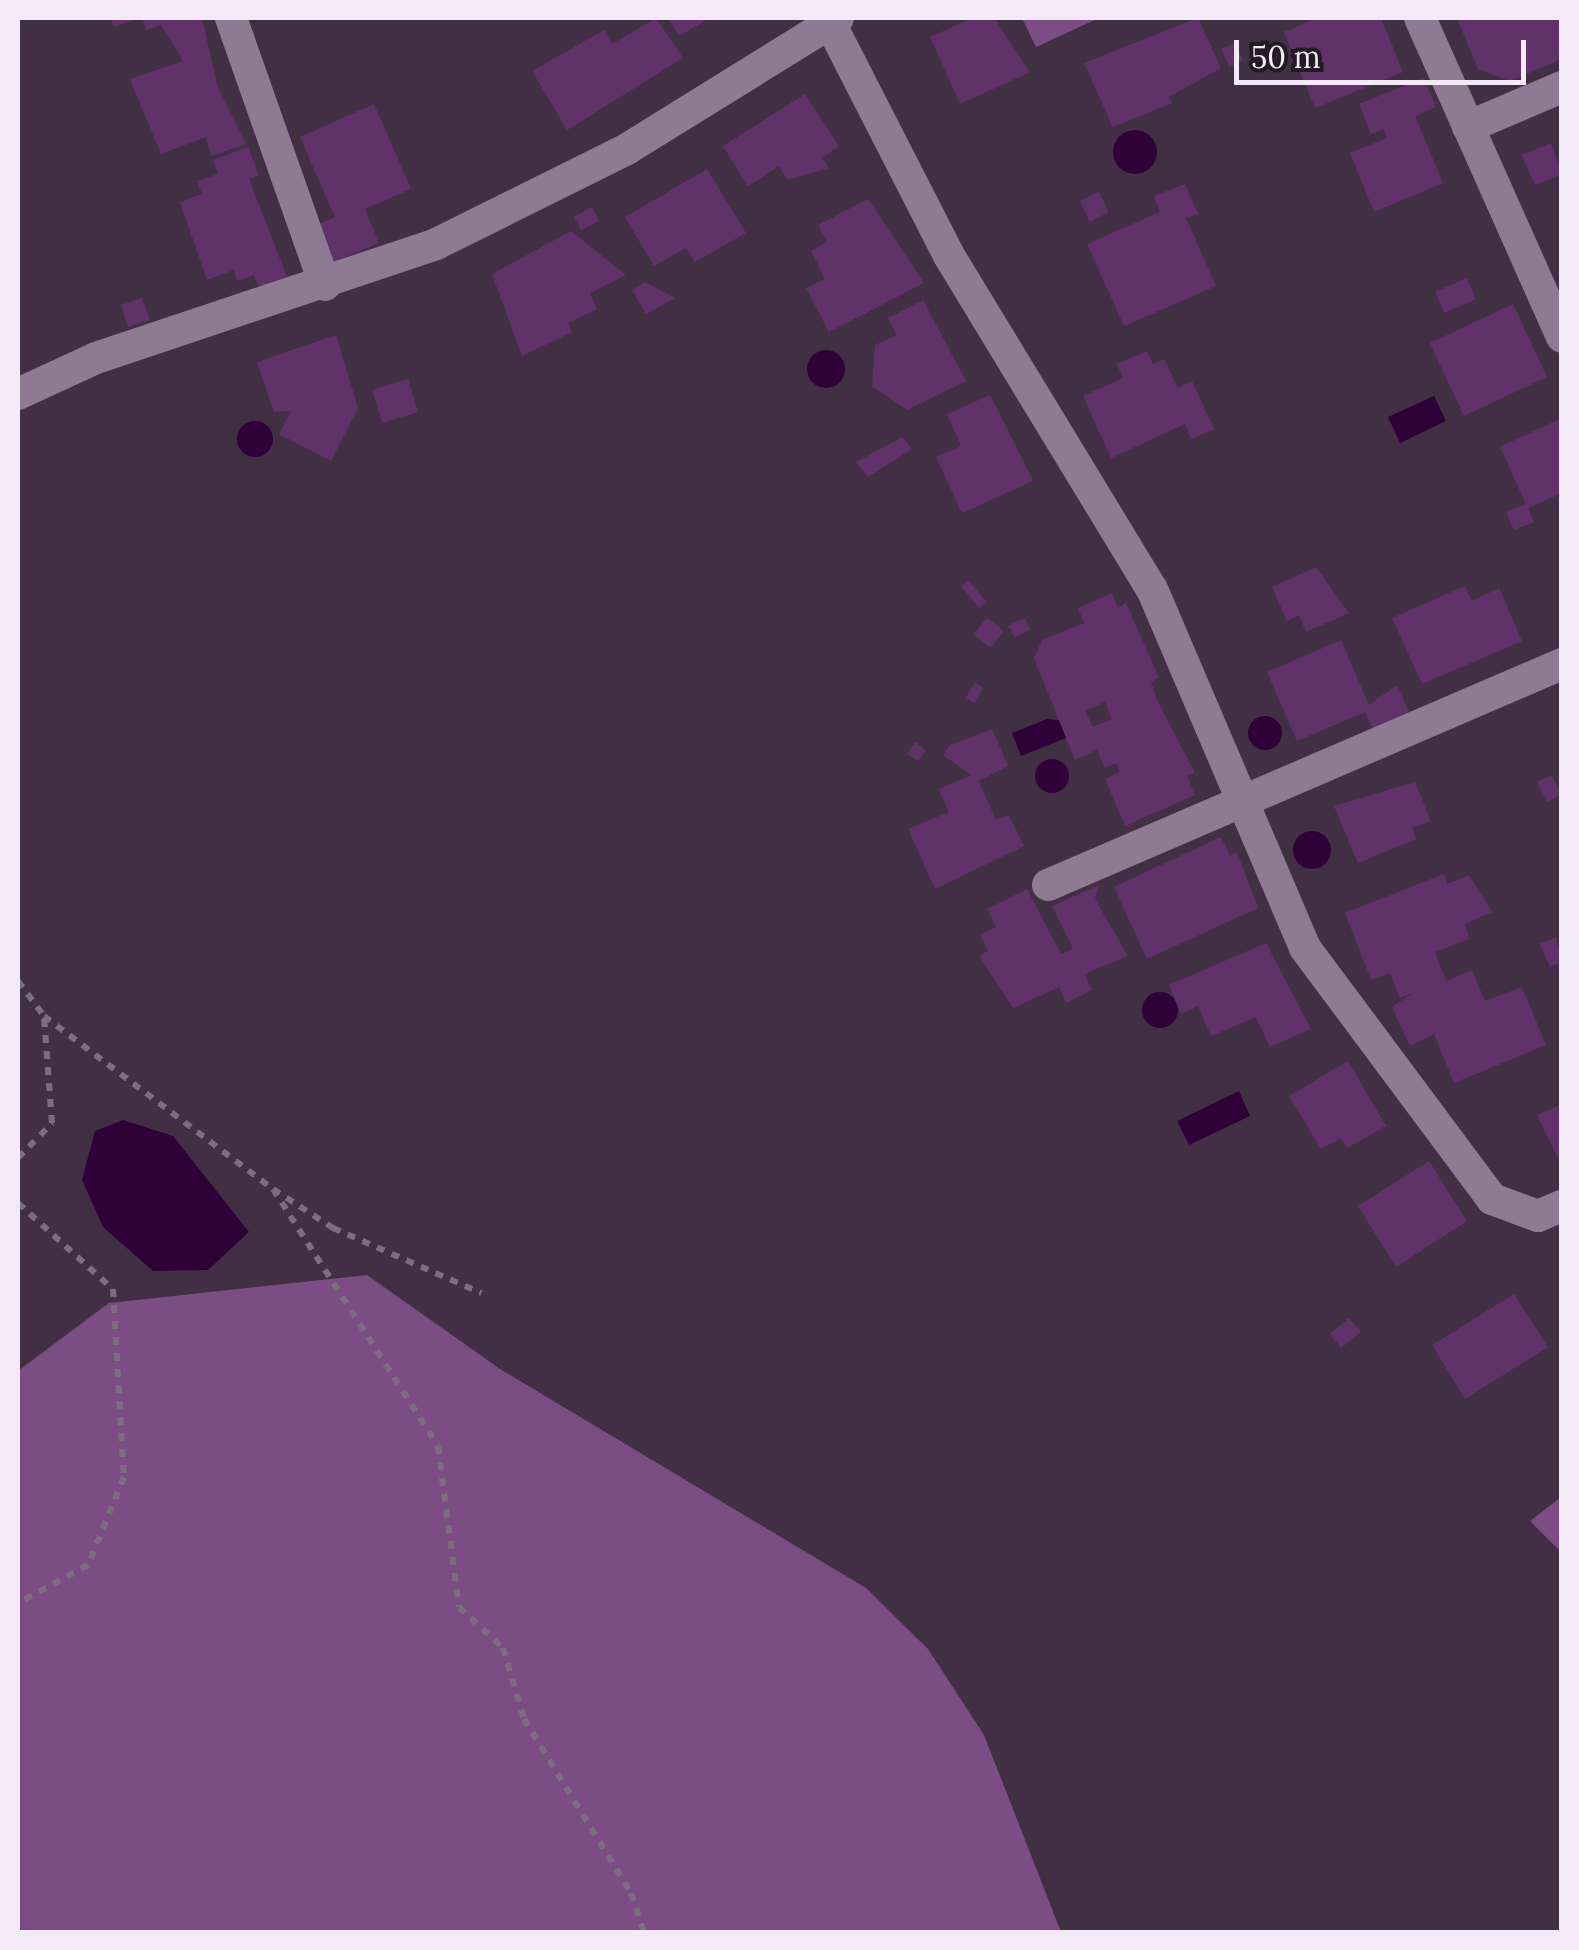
<!DOCTYPE html>
<style>
body{margin:0}
#map{position:relative;width:1579px;height:1950px;overflow:hidden;background:#413044;font-family:Lora,serif}
div>[style]{position:absolute}
.green>*{inset:0;background:#7b4d84}
.water>*{inset:0;background:#2f0138}
.round{border-radius:50%}
.building>*{inset:0;background:#61326a}
.path>*{height:6px;margin-top:-3px;transform-origin:0;background:repeating-linear-gradient(90deg,#7d6e7f 0 8px,transparent 0 16px)}
.street>*{height:32px;margin:-16px;padding:0 16px;transform-origin:16px;border-radius:16px;background:#8e7a92}
span{translate:-50% -50%;white-space:nowrap;text-align:center;line-height:1.15;-webkit-text-stroke:9px #231b24;paint-order:stroke}
.frame{position:absolute;inset:0;border:20px solid #f4e9f6;pointer-events:none}
.scale{position:absolute;left:1234px;top:40px;width:292px;height:45px;box-sizing:border-box;border:5px solid #f4e9f6;border-top:0;padding-left:12px;font-size:30px;line-height:35px;white-space:nowrap;color:#f4e9f6;-webkit-text-stroke:8px #231b24;paint-order:stroke}
</style>
<div id="map">
<div class="green">
<div style="clip-path:polygon(1022px 18px,1099px 18px,1036px 47px)"></div>
<div style="clip-path:polygon(367px 1275px,500px 1369px,866px 1588px,928px 1649px,984px 1735px,1061px 1932px,18px 1932px,18px 1371px,109px 1303px)"></div>
<div style="clip-path:polygon(1561px 1497px,1561px 1552px,1530px 1521px)"></div>
</div>
<div class="water">
<div class="round" style="left:1113px;top:130px;width:44px;height:44px"></div>
<div class="round" style="left:807px;top:350px;width:38px;height:38px"></div>
<div style="clip-path:polygon(1434px 396px,1446px 421px,1400px 443px,1388px 417px)"></div>
<div class="round" style="left:237px;top:421px;width:36px;height:36px"></div>
<div class="round" style="left:1248px;top:716px;width:34px;height:34px"></div>
<div style="clip-path:polygon(1047px 719px,1059px 720px,1066px 738px,1021px 756px,1012px 733px)"></div>
<div class="round" style="left:1035px;top:759px;width:34px;height:34px"></div>
<div class="round" style="left:1293px;top:831px;width:38px;height:38px"></div>
<div class="round" style="left:1142px;top:992px;width:36px;height:36px"></div>
<div style="clip-path:polygon(1239px 1091px,1250px 1116px,1189px 1145px,1177px 1121px)"></div>
<div style="clip-path:polygon(123px 1120px,173px 1136px,249px 1232px,208px 1270px,153px 1271px,103px 1227px,82px 1180px,95px 1131px)"></div>
</div>
<div class="building">
<div style="clip-path:polygon(111px 18px,139px 18px,114px 27px)"></div>
<div style="clip-path:polygon(142px 18px,202px 18px,218px 88px,246px 144px,211px 156px,206px 137px,161px 154px,130px 79px,183px 61px,161px 25px,146px 30px)"></div>
<div style="clip-path:polygon(656px 18px,683px 58px,567px 130px,532px 71px,604px 30px,612px 44px)"></div>
<div style="clip-path:polygon(668px 18px,710px 18px,679px 36px)"></div>
<div style="clip-path:polygon(973px 18px,994px 18px,1030px 72px,960px 104px,930px 37px)"></div>
<div style="clip-path:polygon(1198px 18px,1221px 68px,1169px 97px,1172px 103px,1113px 127px,1084px 63px)"></div>
<div style="clip-path:polygon(1318px 18px,1381px 18px,1403px 72px,1315px 108px,1284px 32px)"></div>
<div style="clip-path:polygon(1457px 18px,1562px 18px,1562px 59px,1510px 81px,1478px 69px)"></div>
<div style="clip-path:polygon(1235px 43px,1243px 60px,1229px 67px,1221px 49px)"></div>
<div style="clip-path:polygon(1424px 78px,1436px 107px,1415px 116px,1443px 183px,1374px 212px,1350px 153px,1387px 138px,1383px 129px,1371px 134px,1359px 104px)"></div>
<div style="clip-path:polygon(805px 94px,839px 146px,822px 158px,829px 168px,787px 180px,779px 166px,748px 186px,723px 146px)"></div>
<div style="clip-path:polygon(374px 104px,411px 189px,365px 209px,379px 243px,333px 262px,317px 225px,335px 217px,300px 137px)"></div>
<div style="clip-path:polygon(1551px 143px,1562px 174px,1535px 185px,1522px 155px)"></div>
<div style="clip-path:polygon(248px 147px,259px 176px,249px 179px,287px 277px,259px 288px,254px 275px,237px 281px,234px 270px,207px 280px,180px 202px,202px 194px,197px 181px,218px 174px,213px 160px)"></div>
<div style="clip-path:polygon(707px 169px,746px 233px,695px 262px,686px 248px,654px 266px,625px 217px)"></div>
<div style="clip-path:polygon(1185px 184px,1198px 214px,1186px 218px,1216px 286px,1124px 326px,1087px 244px,1160px 212px,1154px 196px)"></div>
<div style="clip-path:polygon(1099px 192px,1109px 212px,1090px 222px,1080px 201px)"></div>
<div style="clip-path:polygon(868px 199px,924px 283px,829px 332px,806px 288px,825px 279px,811px 251px,827px 242px,818px 225px)"></div>
<div style="clip-path:polygon(592px 207px,599px 221px,581px 230px,574px 217px)"></div>
<div style="clip-path:polygon(571px 231px,626px 275px,590px 293px,597px 309px,568px 323px,572px 332px,522px 356px,492px 274px)"></div>
<div style="clip-path:polygon(1467px 278px,1476px 299px,1444px 313px,1435px 292px)"></div>
<div style="clip-path:polygon(645px 282px,675px 298px,646px 314px,632px 290px)"></div>
<div style="clip-path:polygon(142px 298px,150px 320px,128px 327px,121px 305px)"></div>
<div style="clip-path:polygon(923px 300px,966px 381px,907px 410px,872px 386px,875px 345px,897px 335px,888px 318px)"></div>
<div style="clip-path:polygon(1513px 304px,1547px 377px,1464px 416px,1430px 343px)"></div>
<div style="clip-path:polygon(336px 335px,358px 408px,331px 461px,279px 434px,291px 411px,274px 412px,257px 362px)"></div>
<div style="clip-path:polygon(1147px 351px,1153px 364px,1164px 359px,1178px 388px,1192px 381px,1214px 429px,1191px 439px,1185px 424px,1111px 458px,1083px 396px,1123px 378px,1117px 364px)"></div>
<div style="clip-path:polygon(408px 379px,418px 412px,382px 423px,372px 390px)"></div>
<div style="clip-path:polygon(990px 395px,1033px 481px,962px 513px,936px 457px,961px 446px,947px 414px)"></div>
<div style="clip-path:polygon(1562px 418px,1562px 493px,1528px 508px,1534px 522px,1514px 530px,1506px 512px,1526px 504px,1500px 447px)"></div>
<div style="clip-path:polygon(902px 437px,912px 449px,868px 477px,856px 462px)"></div>
<div style="clip-path:polygon(1316px 567px,1349px 613px,1306px 632px,1299px 615px,1287px 621px,1272px 587px)"></div>
<div style="clip-path:polygon(968px 580px,987px 602px,979px 608px,961px 586px)"></div>
<div style="clip-path:polygon(1465px 586px,1472px 601px,1499px 588px,1522px 641px,1422px 684px,1392px 618px)"></div>
<div style="clip-path:polygon(evenodd,1112px 593px,1118px 608px,1126px 603px,1159px 678px,1151px 682px,1157px 700px,1195px 773px,1187px 776px,1195px 795px,1125px 826px,1105px 779px,1120px 772px,1116px 763px,1105px 768px,1097px 750px,1075px 760px,1034px 658px,1042px 640px,1084px 623px,1078px 608px,1112px 593px,1105px 702px,1112px 719px,1093px 727px,1085px 711px,1105px 702px)"></div>
<div style="clip-path:polygon(987px 618px,1004px 631px,990px 648px,974px 634px)"></div>
<div style="clip-path:polygon(1025px 618px,1030px 630px,1014px 637px,1008px 626px)"></div>
<div style="clip-path:polygon(1341px 640px,1369px 705px,1397px 685px,1409px 712px,1373px 729px,1365px 712px,1297px 741px,1267px 672px)"></div>
<div style="clip-path:polygon(975px 682px,983px 688px,974px 703px,966px 698px)"></div>
<div style="clip-path:polygon(992px 729px,1008px 766px,979px 781px,996px 820px,1009px 815px,1024px 846px,935px 889px,908px 829px,949px 812px,939px 789px,971px 775px,943px 755px,950px 745px)"></div>
<div style="clip-path:polygon(915px 742px,926px 750px,918px 761px,907px 754px)"></div>
<div style="clip-path:polygon(1552px 775px,1561px 795px,1547px 802px,1537px 782px)"></div>
<div style="clip-path:polygon(1415px 782px,1431px 821px,1412px 828px,1416px 839px,1358px 863px,1334px 806px)"></div>
<div style="clip-path:polygon(1221px 837px,1230px 856px,1237px 852px,1258px 908px,1147px 959px,1114px 887px)"></div>
<div style="clip-path:polygon(1444px 874px,1447px 884px,1469px 875px,1492px 912px,1465px 924px,1469px 939px,1435px 952px,1446px 981px,1472px 970px,1485px 1001px,1522px 987px,1546px 1045px,1454px 1083px,1434px 1034px,1410px 1046px,1392px 1007px,1413px 993px,1400px 998px,1390px 973px,1371px 980px,1345px 913px)"></div>
<div style="clip-path:polygon(1099px 885px,1095px 899px,1128px 956px,1084px 974px,1092px 990px,1066px 1003px,1059px 987px,1013px 1008px,979px 956px,988px 951px,980px 935px,996px 927px,987px 909px,1027px 889px,1061px 954px,1073px 949px,1052px 906px)"></div>
<div style="clip-path:polygon(1556px 937px,1562px 962px,1550px 967px,1540px 944px)"></div>
<div style="clip-path:polygon(1266px 943px,1311px 1029px,1270px 1047px,1256px 1017px,1211px 1036px,1198px 1006px,1181px 1014px,1169px 985px)"></div>
<div style="clip-path:polygon(1348px 1061px,1386px 1126px,1347px 1148px,1341px 1138px,1321px 1149px,1289px 1096px)"></div>
<div style="clip-path:polygon(1562px 1104px,1562px 1166px,1537px 1115px)"></div>
<div style="clip-path:polygon(1429px 1161px,1467px 1221px,1396px 1267px,1358px 1206px)"></div>
<div style="clip-path:polygon(1514px 1294px,1548px 1347px,1465px 1399px,1432px 1345px)"></div>
<div style="clip-path:polygon(1349px 1318px,1361px 1332px,1341px 1348px,1330px 1334px)"></div>
</div>
<div class="path">
<div style="left:18px;top:981px;width:44px;rotate:53.4deg"></div>
<div style="left:44px;top:1016px;width:287px;rotate:37.1deg"></div>
<div style="left:273px;top:1189px;width:72px;rotate:33deg"></div>
<div style="left:333px;top:1228px;width:162px;rotate:23.7deg"></div>
<div style="left:18px;top:1158px;width:49px;rotate:-45.8deg"></div>
<div style="left:52px;top:1123px;width:107px;rotate:-94.3deg"></div>
<div style="left:273px;top:1189px;width:305px;rotate:57.3deg"></div>
<div style="left:438px;top:1446px;width:162px;rotate:82.6deg"></div>
<div style="left:459px;top:1607px;width:60px;rotate:43deg"></div>
<div style="left:503px;top:1648px;width:74px;rotate:73.5deg"></div>
<div style="left:524px;top:1719px;width:204px;rotate:58.4deg"></div>
<div style="left:631px;top:1893px;width:41px;rotate:71.6deg"></div>
<div style="left:18px;top:1203px;width:128px;rotate:42.2deg"></div>
<div style="left:113px;top:1289px;width:188px;rotate:86.7deg"></div>
<div style="left:124px;top:1477px;width:95px;rotate:112.2deg"></div>
<div style="left:88px;top:1565px;width:80px;rotate:151.5deg"></div>
</div>
<div class="street">
<div style="left:231px;top:18px;width:283px;rotate:70.6deg"></div>
<div style="left:1420px;top:18px;width:349px;rotate:66deg"></div>
<div style="left:830px;top:23px;width:259px;rotate:62.9deg"></div>
<div style="left:948px;top:254px;width:392px;rotate:58.7deg"></div>
<div style="left:1152px;top:589px;width:390px;rotate:66.9deg"></div>
<div style="left:1305px;top:948px;width:313px;rotate:53.3deg"></div>
<div style="left:1492px;top:1199px;width:49px;rotate:20.3deg"></div>
<div style="left:1538px;top:1216px;width:26px;rotate:-23deg"></div>
<div style="left:1468px;top:127px;width:102px;rotate:-23.1deg"></div>
<div style="left:18px;top:394px;width:86px;rotate:-24.8deg"></div>
<div style="left:96px;top:358px;width:359px;rotate:-18.5deg"></div>
<div style="left:436px;top:244px;width:213px;rotate:-26.4deg"></div>
<div style="left:627px;top:149px;width:248px;rotate:-31.8deg"></div>
<div style="left:1048px;top:885px;width:559px;rotate:-23.27deg"></div>
</div>
<div class="frame"></div>
<div class="scale">50 m</div>
</div>
